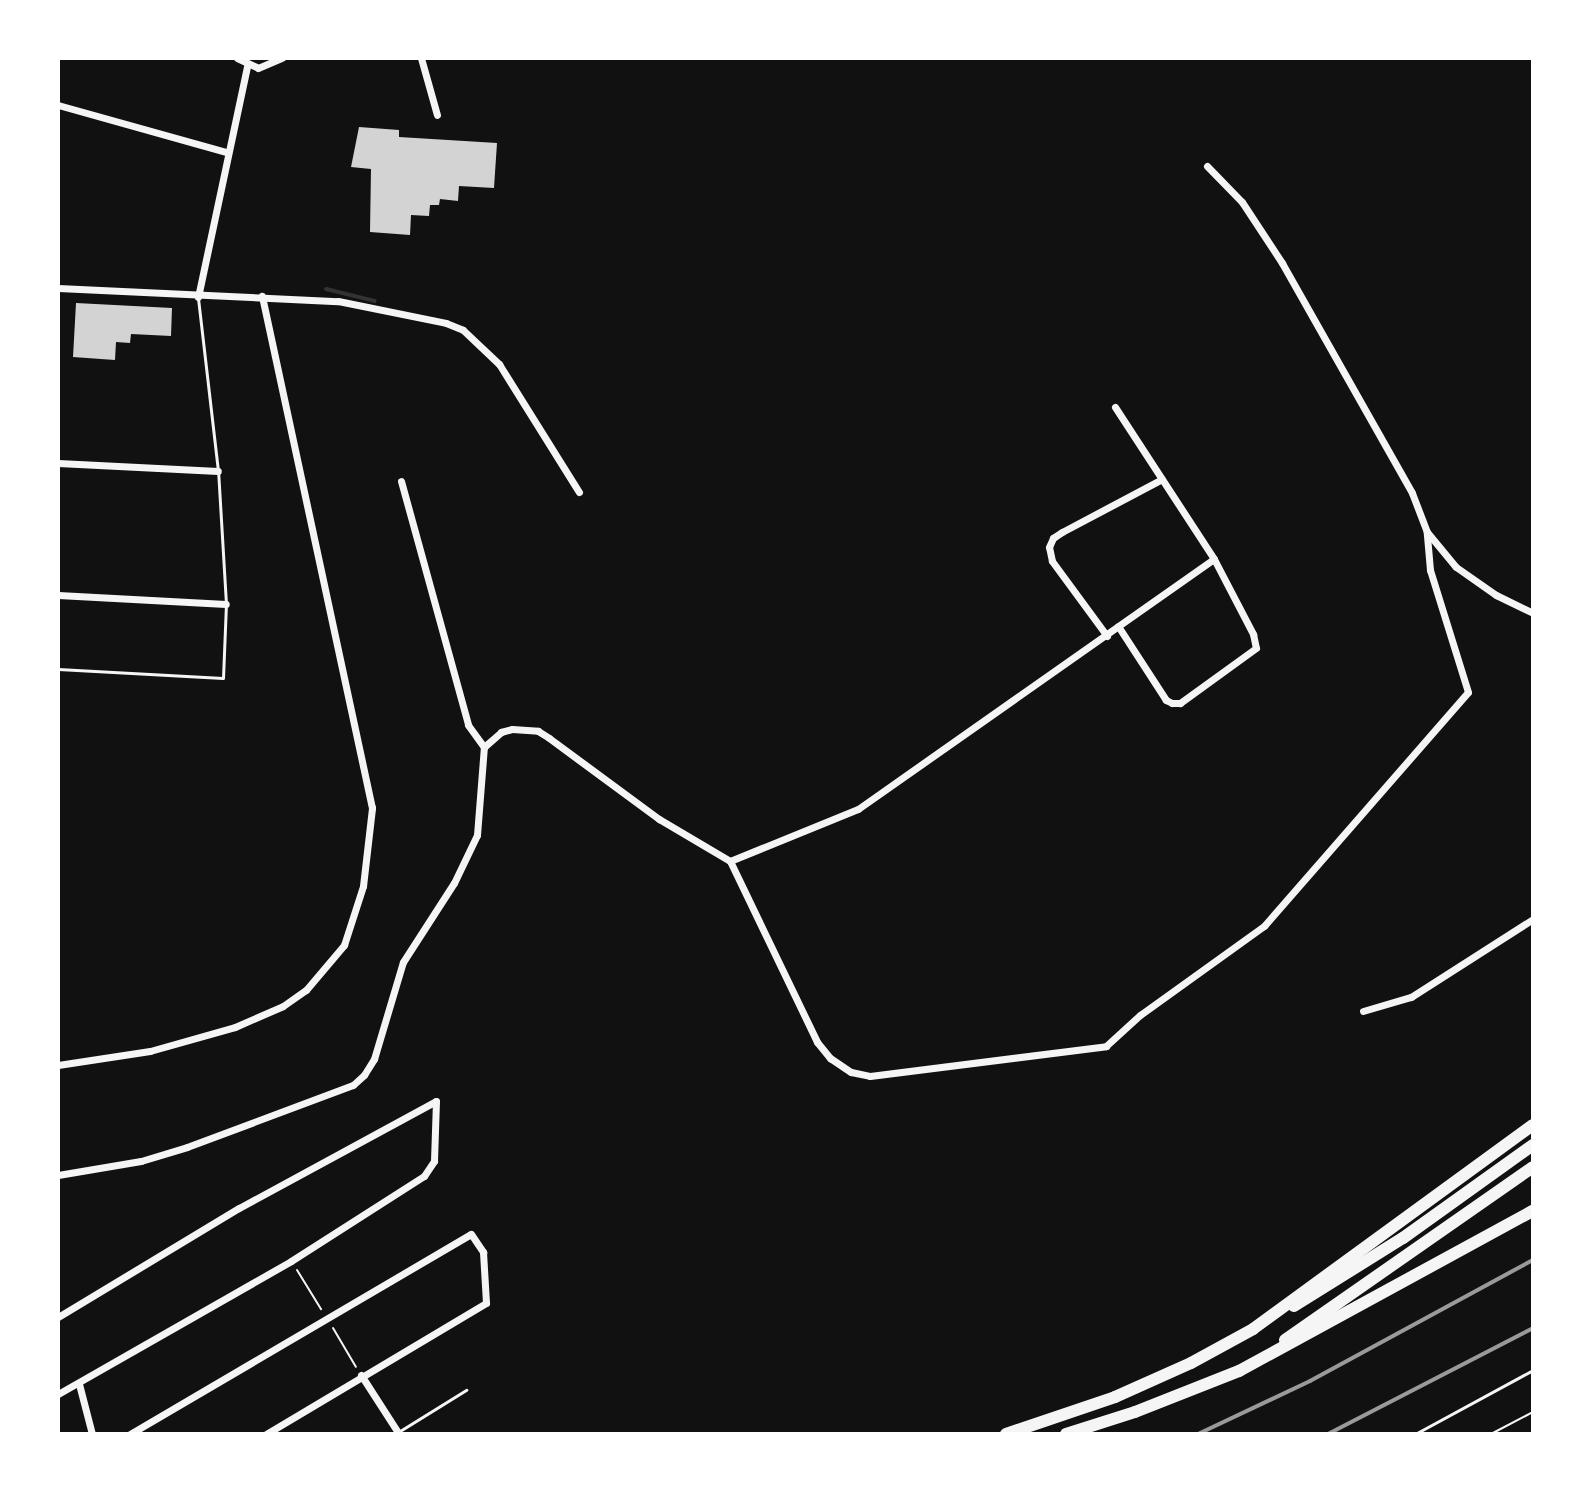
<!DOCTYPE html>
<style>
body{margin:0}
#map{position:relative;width:1591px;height:1492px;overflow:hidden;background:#111;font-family:Montserrat,sans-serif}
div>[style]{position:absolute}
.stream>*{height:4px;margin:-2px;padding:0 2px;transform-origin:2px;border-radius:2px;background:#333}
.building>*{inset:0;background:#d3d3d3}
.path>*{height:2px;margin:-1px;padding:0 1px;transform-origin:1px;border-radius:1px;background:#f5f5f5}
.service>*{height:3px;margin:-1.5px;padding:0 1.5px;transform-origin:1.5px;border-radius:1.5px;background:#f5f5f5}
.minor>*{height:7px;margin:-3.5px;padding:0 3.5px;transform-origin:3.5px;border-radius:3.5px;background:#f5f5f5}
.motorway>*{height:12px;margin:-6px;padding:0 6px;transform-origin:6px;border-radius:6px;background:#f5f5f5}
.rail>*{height:4px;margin:-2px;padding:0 2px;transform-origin:2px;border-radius:2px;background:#9a9a9a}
span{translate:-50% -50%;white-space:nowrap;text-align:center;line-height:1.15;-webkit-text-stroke:8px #fff;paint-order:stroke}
.frame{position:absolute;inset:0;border:60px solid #fff;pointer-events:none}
</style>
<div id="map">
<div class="stream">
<div style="left:326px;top:289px;width:50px;rotate:13.8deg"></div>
</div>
<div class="building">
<div style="clip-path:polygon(359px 127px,399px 130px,399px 137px,497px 143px,494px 188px,459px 186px,458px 201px,440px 199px,439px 205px,430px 205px,429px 216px,411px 215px,410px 235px,370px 232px,371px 169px,351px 167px)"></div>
<div style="clip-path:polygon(76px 303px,172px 308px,171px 336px,131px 334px,130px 343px,116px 342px,115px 360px,73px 357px)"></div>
</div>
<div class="path">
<div style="left:297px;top:1270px;width:46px;rotate:58.4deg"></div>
<div style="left:333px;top:1328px;width:45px;rotate:59.5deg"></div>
<div style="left:1491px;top:1434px;width:47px;rotate:-27.6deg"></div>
</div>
<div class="service">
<div style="left:58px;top:669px;width:165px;rotate:3.1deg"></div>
<div style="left:223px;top:678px;width:74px;rotate:-87.7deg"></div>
<div style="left:226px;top:604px;width:133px;rotate:-93.4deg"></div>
<div style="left:218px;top:471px;width:175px;rotate:-96.6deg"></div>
<div style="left:395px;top:1434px;width:84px;rotate:-31.8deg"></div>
<div style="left:1415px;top:1434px;width:134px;rotate:-28.5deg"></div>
</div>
<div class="minor">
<div style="left:237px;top:58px;width:23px;rotate:25deg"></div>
<div style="left:258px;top:68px;width:26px;rotate:-23deg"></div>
<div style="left:421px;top:58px;width:59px;rotate:74.3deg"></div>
<div style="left:58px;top:105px;width:174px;rotate:15.6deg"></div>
<div style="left:1207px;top:166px;width:50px;rotate:45.8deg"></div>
<div style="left:1242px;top:202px;width:73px;rotate:56.7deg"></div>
<div style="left:1282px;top:263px;width:264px;rotate:60.5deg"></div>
<div style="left:1412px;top:493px;width:42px;rotate:69deg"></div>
<div style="left:1427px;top:532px;width:45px;rotate:50.4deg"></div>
<div style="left:1456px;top:567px;width:49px;rotate:35deg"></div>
<div style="left:1496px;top:595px;width:41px;rotate:25.9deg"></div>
<div style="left:58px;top:288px;width:280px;rotate:2.7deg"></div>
<div style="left:338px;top:301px;width:110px;rotate:11.5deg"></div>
<div style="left:446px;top:323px;width:18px;rotate:22deg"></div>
<div style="left:463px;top:330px;width:50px;rotate:43.4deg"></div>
<div style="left:499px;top:364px;width:151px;rotate:58deg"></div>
<div style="left:198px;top:297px;width:236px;rotate:-78deg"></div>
<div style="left:1115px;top:407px;width:181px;rotate:56.9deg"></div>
<div style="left:1214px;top:559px;width:85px;rotate:62.5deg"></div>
<div style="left:1253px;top:634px;width:14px;rotate:78deg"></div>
<div style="left:1256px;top:648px;width:94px;rotate:144.1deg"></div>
<div style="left:1180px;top:703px;width:8px;rotate:180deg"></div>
<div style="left:1172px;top:703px;width:7px;rotate:-153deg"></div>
<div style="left:1166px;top:700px;width:88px;rotate:-123deg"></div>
<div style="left:58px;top:463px;width:160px;rotate:2.9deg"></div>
<div style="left:401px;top:481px;width:253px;rotate:74.6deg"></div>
<div style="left:468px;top:725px;width:27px;rotate:54deg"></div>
<div style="left:58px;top:595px;width:168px;rotate:3.1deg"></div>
<div style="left:1107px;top:636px;width:93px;rotate:-126.3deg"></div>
<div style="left:1052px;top:561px;width:14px;rotate:-102deg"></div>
<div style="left:1049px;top:547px;width:10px;rotate:-66deg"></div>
<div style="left:1053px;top:538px;width:11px;rotate:-34deg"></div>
<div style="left:1062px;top:532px;width:113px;rotate:-27.9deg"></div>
<div style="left:730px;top:861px;width:138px;rotate:-22.1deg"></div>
<div style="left:858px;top:809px;width:435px;rotate:-35.1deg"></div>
<div style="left:1363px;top:1011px;width:50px;rotate:-16.3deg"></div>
<div style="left:1411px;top:997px;width:145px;rotate:-32.6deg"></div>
<div style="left:58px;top:1065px;width:93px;rotate:-8.7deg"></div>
<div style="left:150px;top:1051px;width:88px;rotate:-15.8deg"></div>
<div style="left:235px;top:1027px;width:52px;rotate:-23.6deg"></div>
<div style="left:283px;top:1006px;width:28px;rotate:-35deg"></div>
<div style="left:306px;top:990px;width:59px;rotate:-49.8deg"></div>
<div style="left:344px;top:945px;width:62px;rotate:-72.1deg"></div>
<div style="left:363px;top:886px;width:79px;rotate:-83.4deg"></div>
<div style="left:372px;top:808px;width:524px;rotate:-102.13deg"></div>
<div style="left:58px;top:1175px;width:84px;rotate:-9.6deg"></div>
<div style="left:141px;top:1161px;width:48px;rotate:-16.9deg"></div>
<div style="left:187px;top:1147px;width:177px;rotate:-20.5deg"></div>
<div style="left:353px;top:1085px;width:15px;rotate:-42deg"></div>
<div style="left:364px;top:1075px;width:19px;rotate:-58deg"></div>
<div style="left:374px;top:1059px;width:101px;rotate:-73.4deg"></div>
<div style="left:403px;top:962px;width:94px;rotate:-57.2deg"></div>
<div style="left:454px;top:883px;width:53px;rotate:-64.4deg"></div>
<div style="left:477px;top:835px;width:88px;rotate:-85.5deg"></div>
<div style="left:484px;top:747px;width:23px;rotate:-41deg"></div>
<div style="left:501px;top:732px;width:11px;rotate:-15deg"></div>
<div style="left:512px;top:729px;width:26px;rotate:4deg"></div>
<div style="left:538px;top:731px;width:13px;rotate:32deg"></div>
<div style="left:549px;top:738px;width:137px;rotate:36.4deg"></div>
<div style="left:659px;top:819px;width:82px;rotate:30.6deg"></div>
<div style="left:730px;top:861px;width:201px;rotate:64.3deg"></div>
<div style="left:817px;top:1042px;width:21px;rotate:51deg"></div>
<div style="left:830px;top:1058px;width:25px;rotate:34deg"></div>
<div style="left:851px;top:1072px;width:19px;rotate:12deg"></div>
<div style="left:870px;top:1076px;width:238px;rotate:-7.2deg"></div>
<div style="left:1106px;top:1046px;width:46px;rotate:-42.4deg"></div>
<div style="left:1140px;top:1015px;width:153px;rotate:-35.7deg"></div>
<div style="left:1264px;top:926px;width:310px;rotate:-48.9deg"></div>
<div style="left:1468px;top:692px;width:128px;rotate:-107.3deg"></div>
<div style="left:1430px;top:570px;width:38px;rotate:-95deg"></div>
<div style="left:58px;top:1317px;width:211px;rotate:-31.1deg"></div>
<div style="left:239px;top:1208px;width:224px;rotate:-28.5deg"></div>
<div style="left:361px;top:1375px;width:70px;rotate:57.2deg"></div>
<div style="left:79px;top:1384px;width:52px;rotate:75.4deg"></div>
<div style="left:58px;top:1394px;width:268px;rotate:-29.7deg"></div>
<div style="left:291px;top:1261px;width:158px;rotate:-32.6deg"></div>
<div style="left:424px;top:1176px;width:18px;rotate:-56deg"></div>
<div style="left:434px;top:1161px;width:60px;rotate:-88.1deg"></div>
<div style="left:130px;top:1434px;width:395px;rotate:-30.4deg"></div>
<div style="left:471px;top:1234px;width:22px;rotate:56deg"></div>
<div style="left:483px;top:1252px;width:51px;rotate:86.6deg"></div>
<div style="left:486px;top:1303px;width:256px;rotate:149.2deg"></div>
</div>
<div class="motorway">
<div style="left:1294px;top:1306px;width:128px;rotate:-32deg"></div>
<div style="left:1403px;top:1238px;width:160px;rotate:-35.6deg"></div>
<div style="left:1285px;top:1340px;width:302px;rotate:-34.9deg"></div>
<div style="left:1006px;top:1434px;width:115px;rotate:-18.7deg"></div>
<div style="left:1115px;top:1397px;width:83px;rotate:-24.1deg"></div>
<div style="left:1191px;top:1363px;width:71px;rotate:-28.7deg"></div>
<div style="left:1253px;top:1329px;width:346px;rotate:-36.1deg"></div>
<div style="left:1066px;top:1434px;width:72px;rotate:-17.7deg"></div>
<div style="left:1135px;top:1412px;width:112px;rotate:-21.5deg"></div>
<div style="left:1239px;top:1371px;width:335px;rotate:-28.6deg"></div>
</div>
<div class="rail">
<div style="left:1198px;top:1434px;width:124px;rotate:-25.3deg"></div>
<div style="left:1310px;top:1381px;width:254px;rotate:-28.5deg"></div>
<div style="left:1328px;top:1434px;width:231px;rotate:-27.3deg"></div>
</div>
<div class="frame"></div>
</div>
